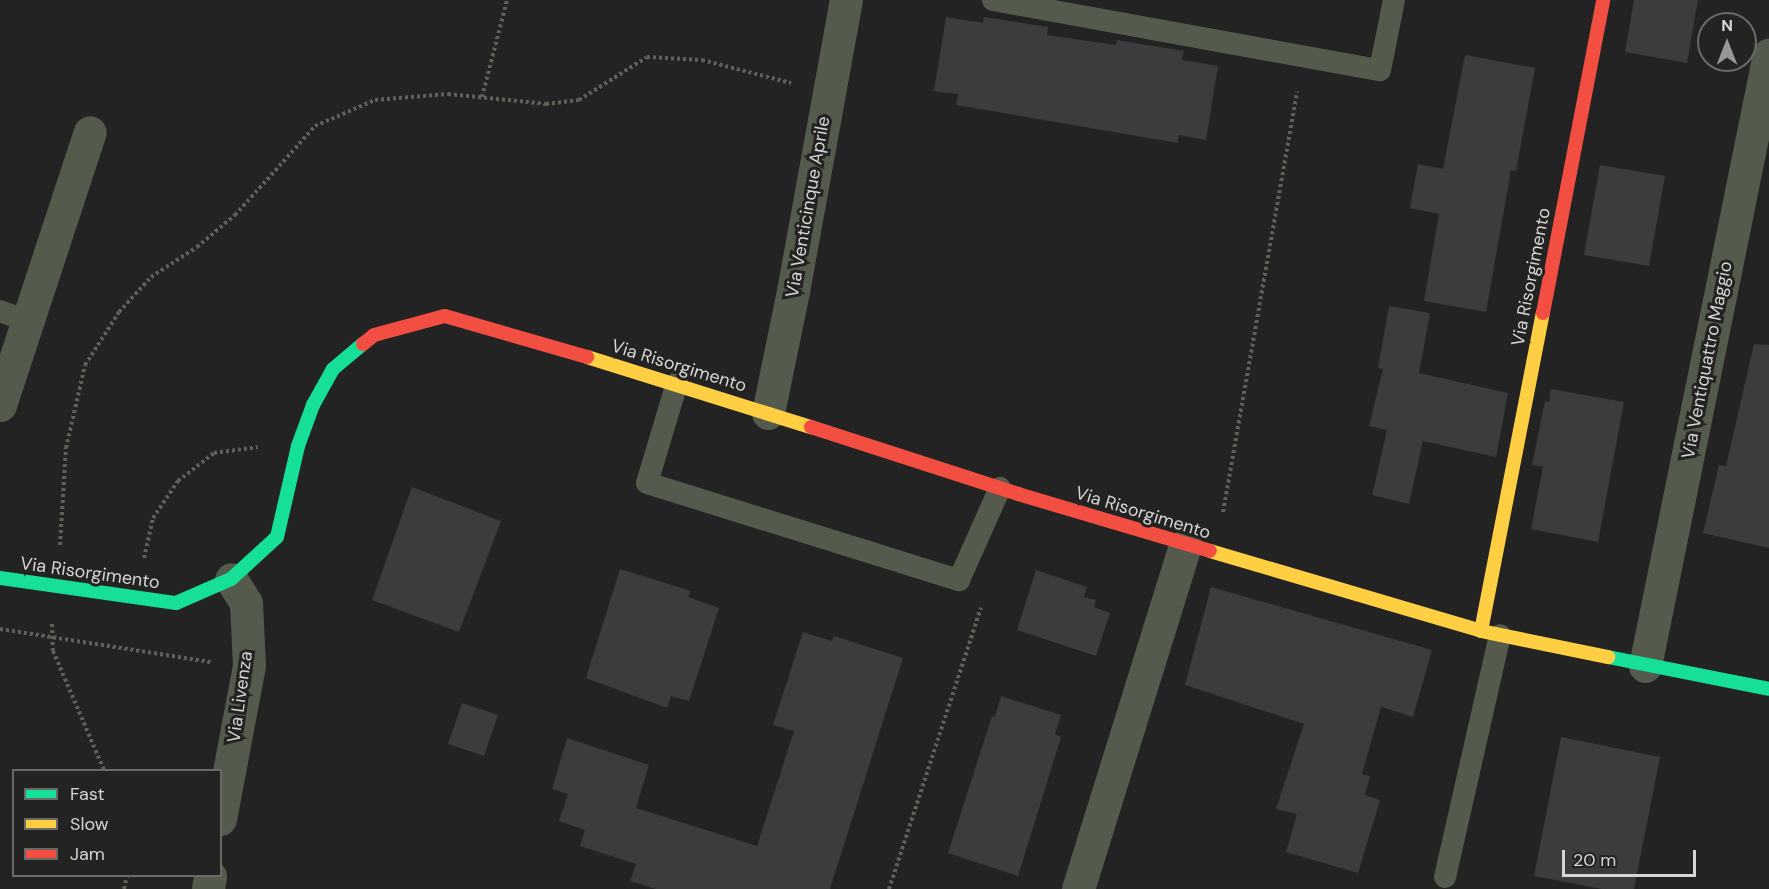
<!DOCTYPE html>
<style>
body{margin:0}
#map{position:relative;width:1769px;height:889px;overflow:hidden;background:#232323;font-family:"DM Sans",sans-serif}
div>[style]{position:absolute}
.building>*{inset:0;background:#3c3c3c}
.path>*{height:4px;margin-top:-2px;transform-origin:0;background:repeating-linear-gradient(90deg,#5d6158 0 3px,transparent 0 6px)}
.lane>*{height:22px;margin:-11px;padding:0 11px;transform-origin:11px;border-radius:11px;background:#545b4d}
.street>*{height:33px;margin:-16.5px;padding:0 16.5px;transform-origin:16.5px;border-radius:16.5px;background:#545b4d}
.fast>*{height:14px;margin:-7px;padding:0 7px;transform-origin:7px;border-radius:7px;background:#16e098}
.slow>*{height:14px;margin:-7px;padding:0 7px;transform-origin:7px;border-radius:7px;background:#ffcf43}
.jam>*{height:14px;margin:-7px;padding:0 7px;transform-origin:7px;border-radius:7px;background:#f24e42}
span{translate:-50% -50%;white-space:nowrap;text-align:center;line-height:1.15;-webkit-text-stroke:6px #232422;paint-order:stroke}
.street-label{font-size:18px;color:#d4d5d4}
.legend{position:absolute;left:12px;top:769px;width:210px;height:108px;box-sizing:border-box;background:#232422;border:2px solid #6a6b69;margin:0;padding:8px 10px;list-style:none;font-size:18px;color:#d4d5d4}
.legend li{display:flex;align-items:center;gap:12px;height:30px}
.legend b{width:30px;border:2px solid #6a6b69}
.north{position:absolute;left:1697px;top:12px;width:60px;height:60px;box-sizing:border-box;background:#232422;border:2px solid #6a6b69;border-radius:50%;rotate:0deg;font-size:16px;font-weight:700;line-height:24px;text-align:center;color:#d4d5d4}
.north::after{content:'';display:block;margin:auto;width:21px;height:27px;background:#969796;clip-path:polygon(50% 0,100% 100%,50% 72%,0 100%)}
.scale{position:absolute;left:1562px;top:850px;width:134px;height:27px;box-sizing:border-box;border:3px solid #d4d5d4;border-top:0;padding-left:8px;font-size:18px;line-height:21px;white-space:nowrap;color:#d4d5d4;-webkit-text-stroke:4px #232422;paint-order:stroke}
</style>
<div id="map">
<div class="building">
<div style="clip-path:polygon(1634px 0,1698px 0,1687px 63px,1625px 52px)"></div>
<div style="clip-path:polygon(946px 17px,983px 23px,984px 17px,1048px 27px,1047px 35px,1116px 45px,1117px 40px,1184px 51px,1182px 60px,1218px 66px,1206px 140px,1179px 135px,1178px 143px,956px 105px,958px 94px,934px 91px)"></div>
<div style="clip-path:polygon(1465px 55px,1535px 68px,1516px 171px,1511px 170px,1486px 312px,1424px 301px,1439px 214px,1410px 208px,1418px 164px,1443px 169px)"></div>
<div style="clip-path:polygon(1600px 165px,1665px 176px,1649px 266px,1584px 255px)"></div>
<div style="clip-path:polygon(1389px 306px,1430px 313px,1419px 373px,1508px 393px,1496px 457px,1423px 441px,1409px 504px,1372px 495px,1387px 430px,1369px 426px,1383px 369px,1378px 368px)"></div>
<div style="clip-path:polygon(1754px 344px,1769px 345px,1769px 548px,1703px 533px,1719px 465px,1726px 466px)"></div>
<div style="clip-path:polygon(1551px 389px,1624px 402px,1598px 542px,1531px 529px,1543px 467px,1532px 465px,1545px 401px,1549px 402px)"></div>
<div style="clip-path:polygon(412px 487px,501px 521px,459px 632px,372px 600px)"></div>
<div style="clip-path:polygon(620px 569px,691px 591px,688px 597px,719px 608px,689px 701px,671px 696px,667px 708px,586px 678px)"></div>
<div style="clip-path:polygon(1036px 570px,1087px 587px,1084px 597px,1096px 600px,1094px 607px,1110px 613px,1096px 656px,1017px 630px)"></div>
<div style="clip-path:polygon(1211px 587px,1432px 650px,1413px 717px,1381px 707px,1362px 774px,1370px 776px,1365px 795px,1380px 800px,1358px 873px,1286px 852px,1297px 814px,1276px 809px,1304px 724px,1185px 685px)"></div>
<div style="clip-path:polygon(803px 632px,832px 641px,834px 636px,903px 658px,830px 889px,656px 889px,630px 881px,636px 864px,580px 846px,585px 830px,559px 821px,568px 794px,552px 789px,567px 738px,649px 765px,636px 808px,757px 846px,794px 731px,773px 725px)"></div>
<div style="clip-path:polygon(1001px 696px,1061px 715px,1055px 734px,1061px 737px,1018px 876px,948px 853px,992px 716px,995px 717px)"></div>
<div style="clip-path:polygon(462px 703px,498px 715px,484px 756px,448px 744px)"></div>
<div style="clip-path:polygon(1561px 737px,1660px 757px,1634px 889px,1602px 889px,1534px 876px)"></div>
</div>
<div class="path">
<div style="left:482px;top:97px;width:100px;rotate:-75.5deg"></div>
<div style="left:1223px;top:512px;width:427px;rotate:-80deg"></div>
<div style="left:60px;top:545px;width:97px;rotate:-86.5deg"></div>
<div style="left:66px;top:448px;width:85px;rotate:-77.1deg"></div>
<div style="left:85px;top:365px;width:63px;rotate:-57.3deg"></div>
<div style="left:119px;top:312px;width:47px;rotate:-47.6deg"></div>
<div style="left:151px;top:277px;width:55px;rotate:-33.1deg"></div>
<div style="left:197px;top:247px;width:50px;rotate:-40.1deg"></div>
<div style="left:235px;top:215px;width:120px;rotate:-48deg"></div>
<div style="left:315px;top:126px;width:65px;rotate:-23.4deg"></div>
<div style="left:375px;top:100px;width:73px;rotate:-4.7deg"></div>
<div style="left:448px;top:94px;width:99px;rotate:5.8deg"></div>
<div style="left:546px;top:104px;width:33px;rotate:-7deg"></div>
<div style="left:579px;top:100px;width:80px;rotate:-32.3deg"></div>
<div style="left:647px;top:57px;width:55px;rotate:3.1deg"></div>
<div style="left:702px;top:60px;width:92px;rotate:14.5deg"></div>
<div style="left:144px;top:558px;width:41px;rotate:-77.3deg"></div>
<div style="left:153px;top:518px;width:45px;rotate:-56deg"></div>
<div style="left:178px;top:481px;width:46px;rotate:-37.9deg"></div>
<div style="left:214px;top:453px;width:44px;rotate:-7.8deg"></div>
<div style="left:52px;top:624px;width:27px;rotate:88deg"></div>
<div style="left:53px;top:651px;width:129px;rotate:66.8deg"></div>
<div style="left:0;top:629px;width:213px;rotate:8.9deg"></div>
<div style="left:124px;top:889px;width:13px;rotate:-77deg"></div>
<div style="left:889px;top:889px;width:296px;rotate:-71.9deg"></div>
</div>
<div class="lane">
<div style="left:993px;top:0;width:393px;rotate:10.3deg"></div>
<div style="left:1380px;top:70px;width:71px;rotate:-78.7deg"></div>
<div style="left:0;top:311px;width:30px;rotate:20deg"></div>
<div style="left:677px;top:383px;width:104px;rotate:106.7deg"></div>
<div style="left:647px;top:483px;width:327px;rotate:17.3deg"></div>
<div style="left:959px;top:580px;width:101px;rotate:-66deg"></div>
<div style="left:1445px;top:877px;width:248px;rotate:-77.2deg"></div>
</div>
<div class="street">
<div style="left:0;top:405px;width:287px;rotate:-71.8deg"></div>
<div style="left:768px;top:413px;width:125px;rotate:-78.4deg"></div>
<div style="left:793px;top:291px;width:296px;rotate:-79.7deg"></div>
<div style="left:1645px;top:666px;width:624px;rotate:-78.55deg"></div>
<div style="left:220px;top:819px;width:156px;rotate:-79.3deg"></div>
<div style="left:249px;top:666px;width:63px;rotate:-92.7deg"></div>
<div style="left:246px;top:603px;width:28px;rotate:-122deg"></div>
<div style="left:208px;top:889px;width:13px;rotate:-81deg"></div>
<div style="left:1078px;top:889px;width:360px;rotate:-72.7deg"></div>
</div>
<div class="fast">
<div style="left:0;top:578px;width:178px;rotate:8.1deg"></div>
<div style="left:176px;top:603px;width:60px;rotate:-23.6deg"></div>
<div style="left:231px;top:579px;width:62px;rotate:-42.4deg"></div>
<div style="left:277px;top:537px;width:93px;rotate:-77deg"></div>
<div style="left:298px;top:446px;width:44px;rotate:-69.9deg"></div>
<div style="left:313px;top:405px;width:41px;rotate:-60.9deg"></div>
<div style="left:333px;top:369px;width:39px;rotate:-40deg"></div>
<div style="left:1608px;top:657px;width:164px;rotate:11.2deg"></div>
</div>
<div class="slow">
<div style="left:587px;top:357px;width:235px;rotate:17.4deg"></div>
<div style="left:1210px;top:551px;width:283px;rotate:16.4deg"></div>
<div style="left:1481px;top:631px;width:130px;rotate:11.6deg"></div>
<div style="left:1481px;top:631px;width:324px;rotate:-79deg"></div>
</div>
<div class="jam">
<div style="left:1543px;top:313px;width:319px;rotate:-79.1deg"></div>
<div style="left:363px;top:344px;width:14px;rotate:-39deg"></div>
<div style="left:374px;top:335px;width:73px;rotate:-15deg"></div>
<div style="left:445px;top:316px;width:148px;rotate:16.1deg"></div>
<div style="left:811px;top:427px;width:218px;rotate:17.9deg"></div>
<div style="left:1018px;top:494px;width:200px;rotate:16.5deg"></div>
</div>
<div class="street-label">
<span style="left:808px;top:207px;rotate:-80deg">Via Venticinque Aprile</span>
<span style="left:1531px;top:277px;rotate:-79deg">Via Risorgimento</span>
<span style="left:1707px;top:360px;rotate:-79deg">Via Ventiquattro Maggio</span>
<span style="left:679px;top:366px;rotate:17deg">Via Risorgimento</span>
<span style="left:1143px;top:513px;rotate:17deg">Via Risorgimento</span>
<span style="left:90px;top:573px;rotate:8deg">Via Risorgimento</span>
<span style="left:240px;top:697px;rotate:-82deg">Via Livenza</span>
</div>
<ul class="legend">
<li><b style="height:8px;background:#16e098"></b>Fast</li>
<li><b style="height:8px;background:#ffcf43"></b>Slow</li>
<li><b style="height:8px;background:#f24e42"></b>Jam</li>
</ul>
<div class="north">N</div>
<div class="scale">20 m</div>
</div>
